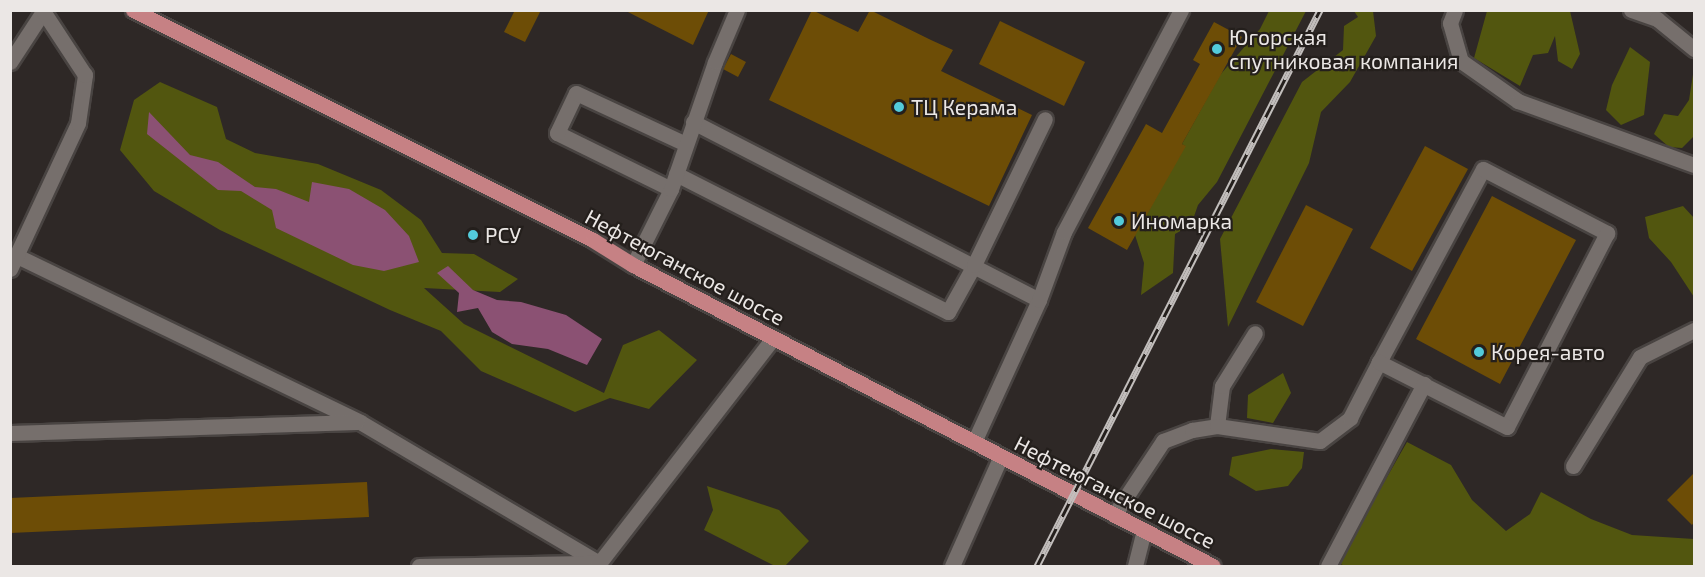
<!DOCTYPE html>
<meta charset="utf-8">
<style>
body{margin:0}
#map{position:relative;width:1705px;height:577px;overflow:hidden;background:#2e2826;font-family:"Exo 2",sans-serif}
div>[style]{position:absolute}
.forest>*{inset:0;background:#52560f}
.water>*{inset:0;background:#8b5173}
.building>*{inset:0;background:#6d4d06}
.roads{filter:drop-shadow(2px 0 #494442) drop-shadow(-2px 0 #494442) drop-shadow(0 2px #494442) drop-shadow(0 -2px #494442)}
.minor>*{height:15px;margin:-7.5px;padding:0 7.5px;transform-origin:7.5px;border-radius:7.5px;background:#766f6c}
.major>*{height:15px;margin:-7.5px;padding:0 7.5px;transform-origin:7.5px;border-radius:7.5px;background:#c68184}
.rail>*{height:7px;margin-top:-3.5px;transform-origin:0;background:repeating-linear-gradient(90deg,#241f1c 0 14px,#c2bebc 0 28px);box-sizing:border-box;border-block:2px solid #c2bebc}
.dots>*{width:16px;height:16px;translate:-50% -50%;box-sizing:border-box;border:3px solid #241f1c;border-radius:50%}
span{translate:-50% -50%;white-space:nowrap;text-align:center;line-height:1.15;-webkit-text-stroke:4.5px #241f1c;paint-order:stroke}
.poi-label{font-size:21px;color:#ebe7e5}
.left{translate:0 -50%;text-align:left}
.street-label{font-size:21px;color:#ebe7e5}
.frame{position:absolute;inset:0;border:12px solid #ebe7e5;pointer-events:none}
</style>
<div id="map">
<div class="forest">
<div style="clip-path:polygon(1269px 11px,1306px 11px,1217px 182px,1198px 205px,1191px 225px,1175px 234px,1173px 273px,1141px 295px,1144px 263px,1135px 235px,1185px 146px,1182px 144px,1220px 75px,1260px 29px)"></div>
<div style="clip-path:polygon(1354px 11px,1373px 11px,1376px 36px,1350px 82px,1321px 112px,1309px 163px,1228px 327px,1220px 239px,1302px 82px,1343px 50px,1344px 26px,1358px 17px)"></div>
<div style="clip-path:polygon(1487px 11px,1570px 11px,1580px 54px,1572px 69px,1558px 61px,1555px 36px,1548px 53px,1533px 55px,1520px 86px,1474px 58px)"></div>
<div style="clip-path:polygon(1630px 47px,1650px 62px,1644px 115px,1621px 125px,1606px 110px,1612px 85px)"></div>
<div style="clip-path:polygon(1694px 68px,1694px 136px,1682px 148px,1669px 147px,1654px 134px,1664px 114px,1678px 116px,1689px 100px)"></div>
<div style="clip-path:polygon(160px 82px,217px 107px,226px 139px,255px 153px,318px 164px,381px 190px,421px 220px,442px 253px,474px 254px,518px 279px,500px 292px,424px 288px,464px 324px,604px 393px,623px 345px,659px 330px,697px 360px,649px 409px,610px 398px,575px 412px,481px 371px,441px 331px,390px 310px,220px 230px,154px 191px,120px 150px,134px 100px)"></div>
<div style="clip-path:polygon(1683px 206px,1694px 218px,1694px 297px,1671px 262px,1649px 238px,1645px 217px)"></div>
<div style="clip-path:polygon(1283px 373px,1291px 393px,1273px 423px,1247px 418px,1248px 395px)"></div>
<div style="clip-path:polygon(1407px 442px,1451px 465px,1472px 500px,1506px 531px,1530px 514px,1541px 492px,1591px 519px,1632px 535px,1694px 539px,1694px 566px,1345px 566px,1338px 563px)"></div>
<div style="clip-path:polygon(1271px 449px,1304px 452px,1302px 468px,1288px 486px,1256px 491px,1229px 475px,1232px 457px)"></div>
<div style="clip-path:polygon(707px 486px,779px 510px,809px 541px,785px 566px,775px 566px,704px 530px,713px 510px)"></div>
</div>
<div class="water">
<div style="clip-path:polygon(149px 112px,190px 155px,218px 162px,255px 187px,276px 189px,309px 202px,312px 182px,349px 189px,385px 210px,409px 236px,419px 262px,384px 271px,353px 265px,276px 228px,272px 210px,241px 191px,218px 190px,147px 134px)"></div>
<div style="clip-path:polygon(448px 266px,473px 290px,497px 300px,521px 302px,566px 315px,602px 339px,587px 365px,548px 349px,512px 344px,492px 332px,478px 308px,457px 312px,459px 293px,437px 273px)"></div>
</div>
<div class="building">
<div style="clip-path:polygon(515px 10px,541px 10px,525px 42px,504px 32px)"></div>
<div style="clip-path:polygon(624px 10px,709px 10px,693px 45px)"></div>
<div style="clip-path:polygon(812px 10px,858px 32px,870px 10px,931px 40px,953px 50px,941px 71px,1032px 115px,989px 206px,769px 100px)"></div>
<div style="clip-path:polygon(1000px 21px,1085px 62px,1064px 106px,979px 64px)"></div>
<div style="clip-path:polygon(1214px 22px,1242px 37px,1182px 144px,1186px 146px,1127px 250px,1088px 228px,1146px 124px,1162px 133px,1200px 64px,1193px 60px)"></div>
<div style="clip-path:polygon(731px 54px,746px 62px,738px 77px,723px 69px)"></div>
<div style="clip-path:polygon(1425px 146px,1468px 169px,1412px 271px,1370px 248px)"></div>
<div style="clip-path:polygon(1492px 196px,1576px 240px,1500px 384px,1416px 339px)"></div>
<div style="clip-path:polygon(1306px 205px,1353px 229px,1303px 326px,1256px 302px)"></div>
<div style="clip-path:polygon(1694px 473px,1694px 522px,1692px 525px,1667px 500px)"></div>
<div style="clip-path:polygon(367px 482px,369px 517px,10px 533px,10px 498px)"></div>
</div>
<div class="roads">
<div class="minor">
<div style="left:1455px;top:10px;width:14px;rotate:111deg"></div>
<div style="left:1450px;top:23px;width:40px;rotate:74deg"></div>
<div style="left:1461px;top:61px;width:70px;rotate:35.1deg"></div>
<div style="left:1518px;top:101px;width:187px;rotate:20deg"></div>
<div style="left:1631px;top:10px;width:28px;rotate:19deg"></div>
<div style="left:1657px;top:19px;width:48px;rotate:39deg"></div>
<div style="left:10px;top:62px;width:62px;rotate:-56.8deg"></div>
<div style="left:693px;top:122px;width:389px;rotate:27.2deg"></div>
<div style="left:676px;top:174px;width:305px;rotate:26.9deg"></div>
<div style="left:948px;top:312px;width:54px;rotate:-61deg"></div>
<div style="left:974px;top:265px;width:162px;rotate:-64.1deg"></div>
<div style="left:671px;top:189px;width:127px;rotate:-153.8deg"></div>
<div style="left:557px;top:133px;width:44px;rotate:-64.6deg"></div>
<div style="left:576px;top:93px;width:121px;rotate:24.9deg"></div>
<div style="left:17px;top:256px;width:381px;rotate:25.8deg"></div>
<div style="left:360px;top:422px;width:277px;rotate:30.5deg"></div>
<div style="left:633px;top:265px;width:85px;rotate:-63.4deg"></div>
<div style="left:671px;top:189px;width:134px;rotate:-70.9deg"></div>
<div style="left:715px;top:62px;width:56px;rotate:-67.1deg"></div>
<div style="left:10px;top:269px;width:161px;rotate:-65deg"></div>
<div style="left:78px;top:123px;width:49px;rotate:-81.7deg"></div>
<div style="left:85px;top:75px;width:77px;rotate:-123.3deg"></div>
<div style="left:1217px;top:426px;width:40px;rotate:-82.9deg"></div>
<div style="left:1222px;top:386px;width:62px;rotate:-58.1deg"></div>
<div style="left:10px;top:433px;width:347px;rotate:-1.8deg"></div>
<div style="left:974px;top:442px;width:156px;rotate:-65.4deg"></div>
<div style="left:1039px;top:300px;width:72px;rotate:-69.8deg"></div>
<div style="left:1064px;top:232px;width:251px;rotate:-62.2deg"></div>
<div style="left:1573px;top:466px;width:128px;rotate:-58.4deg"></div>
<div style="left:1640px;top:357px;width:60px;rotate:-26.6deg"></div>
<div style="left:1114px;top:515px;width:89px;rotate:-56.5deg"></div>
<div style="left:1163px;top:441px;width:31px;rotate:-21deg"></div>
<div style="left:1192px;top:430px;width:25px;rotate:-9deg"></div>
<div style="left:1217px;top:426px;width:104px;rotate:8.3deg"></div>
<div style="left:1320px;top:441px;width:38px;rotate:-37deg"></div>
<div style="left:1350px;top:418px;width:63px;rotate:-62.6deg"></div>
<div style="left:1379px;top:362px;width:219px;rotate:-61.7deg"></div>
<div style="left:1483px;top:169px;width:140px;rotate:27.3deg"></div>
<div style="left:1607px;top:233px;width:218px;rotate:117.3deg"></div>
<div style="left:1507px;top:427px;width:144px;rotate:-153.1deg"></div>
<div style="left:419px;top:566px;width:180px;rotate:-1deg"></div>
<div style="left:597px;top:566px;width:288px;rotate:-52.3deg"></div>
<div style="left:952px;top:566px;width:120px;rotate:-66deg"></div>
<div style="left:1135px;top:566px;width:37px;rotate:-76deg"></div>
<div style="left:1328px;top:566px;width:206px;rotate:-62.2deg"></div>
</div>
<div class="major">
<div style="left:133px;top:10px;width:514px;rotate:26.57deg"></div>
<div style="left:593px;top:240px;width:47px;rotate:32deg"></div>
<div style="left:633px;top:265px;width:653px;rotate:27.43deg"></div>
</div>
</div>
<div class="rail">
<div style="left:1037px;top:566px;width:624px;rotate:-63.02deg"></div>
</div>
<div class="dots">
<div style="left:1217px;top:49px;background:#53cbdb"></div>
<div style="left:899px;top:107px;background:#53cbdb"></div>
<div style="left:1119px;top:221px;background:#53cbdb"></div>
<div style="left:473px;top:235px;background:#53cbdb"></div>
<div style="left:1479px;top:352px;background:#53cbdb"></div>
</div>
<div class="poi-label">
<span class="left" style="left:1229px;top:49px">Югорская<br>спутниковая компания</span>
<span class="left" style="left:911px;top:107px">ТЦ Керама</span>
<span class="left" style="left:1131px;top:221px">Иномарка</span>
<span class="left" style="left:485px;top:235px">РСУ</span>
<span class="left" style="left:1491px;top:352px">Корея-авто</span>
</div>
<div class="street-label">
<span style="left:685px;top:267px;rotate:28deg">Нефтеюганское шоссе</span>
<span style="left:1115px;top:492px;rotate:27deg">Нефтеюганское шоссе</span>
</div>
<div class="frame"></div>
</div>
